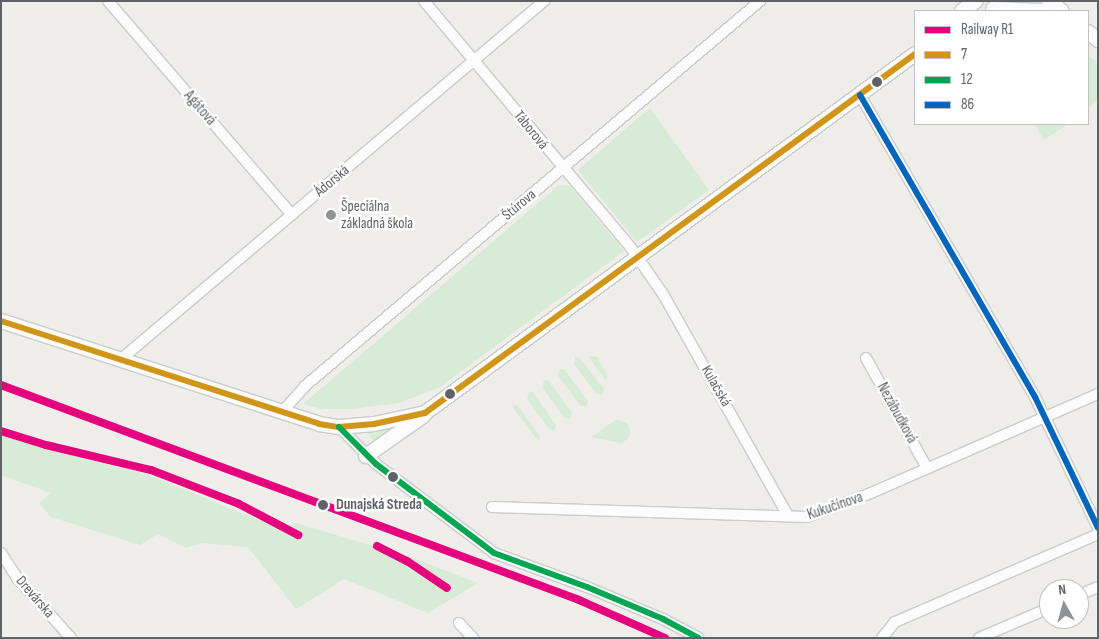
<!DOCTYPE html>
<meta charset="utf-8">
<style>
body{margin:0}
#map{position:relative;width:1099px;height:639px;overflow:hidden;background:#efeeea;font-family:"Sofia Sans Condensed",sans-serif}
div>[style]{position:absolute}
.green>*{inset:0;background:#d8ebd6}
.roads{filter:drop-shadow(1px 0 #cbcccc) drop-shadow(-1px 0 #cbcccc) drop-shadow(0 1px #cbcccc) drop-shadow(0 -1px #cbcccc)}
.street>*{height:10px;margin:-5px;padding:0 5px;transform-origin:5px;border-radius:5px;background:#fdfcfc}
.secondary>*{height:14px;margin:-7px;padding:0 7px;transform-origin:7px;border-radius:7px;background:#fdfcfc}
.bus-1>*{height:6px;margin:-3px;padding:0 3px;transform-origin:3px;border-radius:3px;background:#d1951a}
.bus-2>*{height:6px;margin:-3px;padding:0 3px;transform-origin:3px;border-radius:3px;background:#00a651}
.bus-3>*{height:6px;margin:-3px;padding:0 3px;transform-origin:3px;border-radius:3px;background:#0065bd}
.rail-1>*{height:8px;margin:-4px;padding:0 4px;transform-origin:4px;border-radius:4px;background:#e5007d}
.dots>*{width:14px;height:14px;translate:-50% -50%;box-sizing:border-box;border:2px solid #fff;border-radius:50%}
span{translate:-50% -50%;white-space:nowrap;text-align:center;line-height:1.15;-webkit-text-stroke:5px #fff;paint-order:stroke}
.street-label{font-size:15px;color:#5f6368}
.poi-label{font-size:15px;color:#5f6368}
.left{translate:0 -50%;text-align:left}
.stop-label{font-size:15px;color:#5f6368;font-weight:700}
.frame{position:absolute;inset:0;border:2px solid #5f6368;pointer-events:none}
.legend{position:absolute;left:914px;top:10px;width:175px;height:115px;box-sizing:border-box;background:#fff;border:1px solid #bfc1c3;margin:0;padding:6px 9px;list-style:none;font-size:15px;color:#5f6368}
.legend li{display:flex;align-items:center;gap:10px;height:25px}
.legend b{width:25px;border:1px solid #bfc1c3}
.north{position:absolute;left:1039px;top:579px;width:50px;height:50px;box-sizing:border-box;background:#fff;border:1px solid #bfc1c3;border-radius:50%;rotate:353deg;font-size:14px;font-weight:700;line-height:20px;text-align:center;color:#5f6368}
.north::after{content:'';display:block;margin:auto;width:18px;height:22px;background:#919496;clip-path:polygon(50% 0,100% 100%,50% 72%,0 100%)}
</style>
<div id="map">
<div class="green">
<div style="clip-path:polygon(1088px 55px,1098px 63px,1098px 100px,1088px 108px)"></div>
<div style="clip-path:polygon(650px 108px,709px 190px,637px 242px,578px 170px)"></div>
<div style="clip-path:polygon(1035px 124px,1068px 124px,1044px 140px)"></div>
<div style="clip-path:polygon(569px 185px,624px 251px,440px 387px,399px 403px,351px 409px,322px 409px,303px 404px,558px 186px)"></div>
<div style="clip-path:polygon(588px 356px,597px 357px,608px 376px,606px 381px)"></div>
<div style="clip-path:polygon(575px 357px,579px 357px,604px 389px,602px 395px,596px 394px,574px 364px)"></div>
<div style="clip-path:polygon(560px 369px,564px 369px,588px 401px,586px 406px,581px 406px,558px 376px)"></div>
<div style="clip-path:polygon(544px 380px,548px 380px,572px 413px,570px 419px,564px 417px,542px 387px)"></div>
<div style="clip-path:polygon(529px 392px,533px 392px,556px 425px,554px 431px,549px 429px,527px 399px)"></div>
<div style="clip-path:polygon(517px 405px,540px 436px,538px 441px,512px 406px)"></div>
<div style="clip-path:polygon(617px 419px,628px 424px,631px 433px,628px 439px,621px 443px,591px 437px)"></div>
<div style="clip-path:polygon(395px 427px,376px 445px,367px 432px)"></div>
<div style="clip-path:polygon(1px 434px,60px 453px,149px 475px,281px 529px,296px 523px,413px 558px,478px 583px,428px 613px,344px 579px,296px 609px,248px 547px,202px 543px,186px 548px,158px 534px,140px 545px,51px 517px,39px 503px,51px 493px,1px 475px)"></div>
</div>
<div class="roads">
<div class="street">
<div style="left:108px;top:1px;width:282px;rotate:49.3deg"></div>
<div style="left:424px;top:1px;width:322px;rotate:50deg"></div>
<div style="left:631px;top:248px;width:56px;rotate:55.2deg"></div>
<div style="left:663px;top:294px;width:255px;rotate:60.6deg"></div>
<div style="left:860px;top:95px;width:349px;rotate:59.9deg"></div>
<div style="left:1035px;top:397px;width:145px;rotate:64.3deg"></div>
<div style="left:866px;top:358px;width:126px;rotate:61deg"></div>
<div style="left:120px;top:360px;width:556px;rotate:-40.25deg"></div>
<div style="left:281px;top:413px;width:36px;rotate:-48deg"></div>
<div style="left:305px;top:386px;width:596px;rotate:-40.24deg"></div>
<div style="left:339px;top:427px;width:52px;rotate:45deg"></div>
<div style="left:376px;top:464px;width:148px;rotate:37deg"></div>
<div style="left:494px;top:553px;width:99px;rotate:20.1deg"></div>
<div style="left:587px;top:587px;width:82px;rotate:22.8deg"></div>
<div style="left:663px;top:619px;width:40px;rotate:28deg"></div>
<div style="left:492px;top:507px;width:315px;rotate:1.8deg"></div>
<div style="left:807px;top:517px;width:68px;rotate:-20.6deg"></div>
<div style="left:871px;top:493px;width:248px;rotate:-23.6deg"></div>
<div style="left:1px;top:553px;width:30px;rotate:57deg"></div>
<div style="left:17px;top:578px;width:81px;rotate:48deg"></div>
<div style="left:1079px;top:595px;width:21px;rotate:-23deg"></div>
<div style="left:459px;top:623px;width:21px;rotate:47deg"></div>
<div style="left:882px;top:638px;width:21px;rotate:-51deg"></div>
<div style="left:895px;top:622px;width:221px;rotate:-23.4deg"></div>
<div style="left:979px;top:638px;width:76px;rotate:-23.2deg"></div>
</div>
<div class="secondary">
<div style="left:1049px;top:1px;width:16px;rotate:38deg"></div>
<div style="left:993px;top:9px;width:49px;rotate:2.3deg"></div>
<div style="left:962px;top:11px;width:17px;rotate:-36deg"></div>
<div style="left:1088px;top:32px;width:13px;rotate:39deg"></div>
<div style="left:1px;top:321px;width:334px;rotate:17.9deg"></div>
<div style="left:319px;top:424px;width:20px;rotate:9deg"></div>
<div style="left:339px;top:427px;width:35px;rotate:-5deg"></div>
<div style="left:374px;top:424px;width:52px;rotate:-12.2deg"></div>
<div style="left:425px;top:413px;width:607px;rotate:-36.23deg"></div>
<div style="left:366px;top:456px;width:70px;rotate:-35.1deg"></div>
</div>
</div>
<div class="bus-1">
<div style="left:1px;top:321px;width:334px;rotate:17.9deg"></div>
<div style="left:319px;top:424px;width:20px;rotate:9deg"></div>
<div style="left:339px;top:427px;width:35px;rotate:-5deg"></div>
<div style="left:374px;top:424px;width:52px;rotate:-12.2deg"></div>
<div style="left:425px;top:413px;width:607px;rotate:-36.23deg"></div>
</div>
<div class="bus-2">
<div style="left:339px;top:427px;width:52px;rotate:45deg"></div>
<div style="left:376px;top:464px;width:148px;rotate:37deg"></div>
<div style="left:494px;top:553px;width:99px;rotate:20.1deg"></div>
<div style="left:587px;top:587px;width:82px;rotate:22.8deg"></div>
<div style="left:663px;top:619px;width:40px;rotate:28deg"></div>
</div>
<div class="bus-3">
<div style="left:860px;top:95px;width:349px;rotate:59.9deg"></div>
<div style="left:1035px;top:397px;width:145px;rotate:64.3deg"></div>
</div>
<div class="rail-1">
<div style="left:1px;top:385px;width:617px;rotate:20.4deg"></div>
<div style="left:579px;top:600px;width:94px;rotate:23.8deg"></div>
<div style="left:1px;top:431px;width:47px;rotate:17.3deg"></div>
<div style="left:46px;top:445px;width:108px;rotate:13.4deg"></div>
<div style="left:151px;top:470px;width:94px;rotate:21.1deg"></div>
<div style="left:239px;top:504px;width:67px;rotate:27.7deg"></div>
<div style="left:377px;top:546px;width:34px;rotate:27deg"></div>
<div style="left:407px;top:561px;width:48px;rotate:34deg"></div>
</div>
<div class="dots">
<div style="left:877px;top:82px;background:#5f6368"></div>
<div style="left:331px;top:215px;background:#919496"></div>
<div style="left:450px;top:394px;background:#5f6368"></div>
<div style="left:393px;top:477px;background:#5f6368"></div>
<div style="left:323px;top:505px;background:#5f6368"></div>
</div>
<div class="street-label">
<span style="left:200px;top:108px;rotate:49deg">Agátová</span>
<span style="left:531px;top:130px;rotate:51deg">Táborová</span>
<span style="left:332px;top:181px;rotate:-40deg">Ádorská</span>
<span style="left:519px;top:205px;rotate:-40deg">Štúrova</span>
<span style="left:716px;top:386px;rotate:60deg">Kulačská</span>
<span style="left:897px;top:413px;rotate:61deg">Nezábudková</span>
<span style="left:835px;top:506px;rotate:-19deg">Kukučínova</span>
<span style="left:35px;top:597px;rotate:49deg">Drevárska</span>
</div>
<div class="poi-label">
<span class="left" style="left:341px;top:215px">Špeciálna<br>základná škola</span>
</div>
<div class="stop-label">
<span class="left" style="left:336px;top:505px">Dunajská Streda</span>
</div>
<div class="frame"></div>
<ul class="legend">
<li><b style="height:6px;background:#e5007d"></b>Railway R1</li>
<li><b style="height:6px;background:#d1951a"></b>7</li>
<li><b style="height:6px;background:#00a651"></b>12</li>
<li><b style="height:6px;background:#0065bd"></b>86</li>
</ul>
<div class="north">N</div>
</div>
